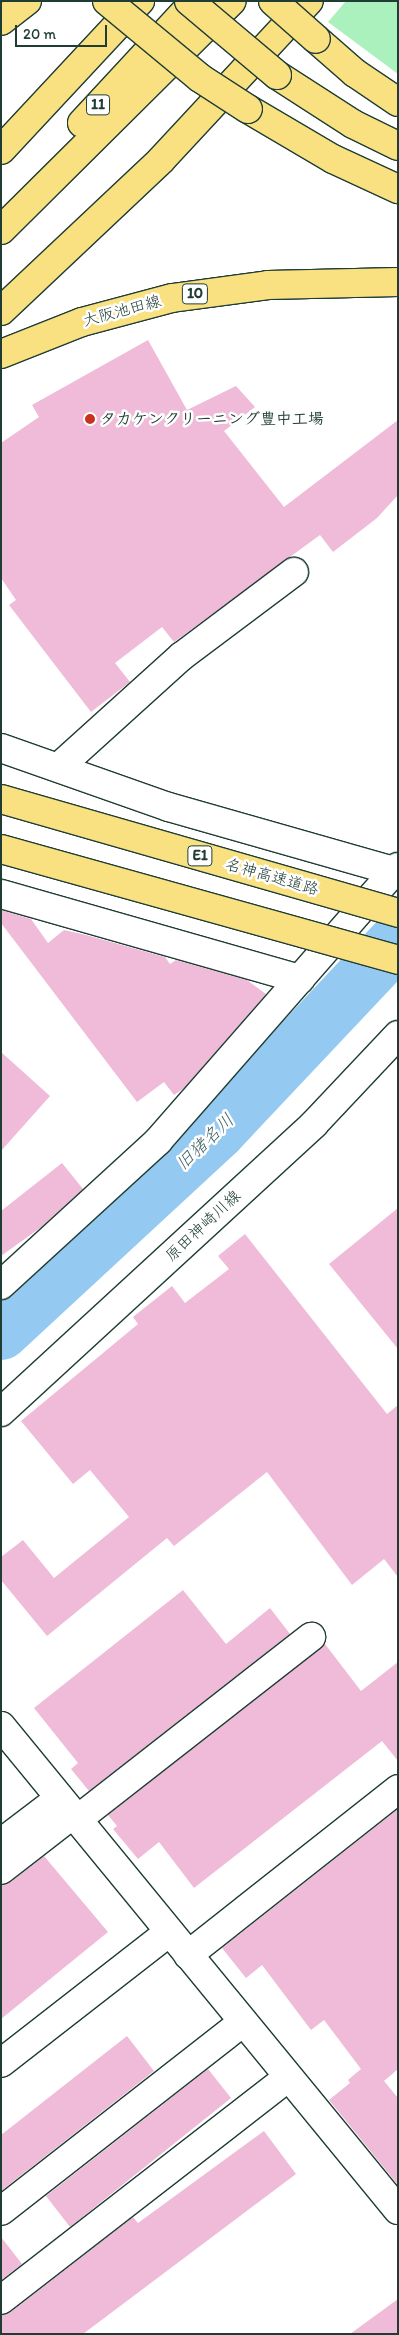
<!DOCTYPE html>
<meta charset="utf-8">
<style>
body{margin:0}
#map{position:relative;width:399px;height:2335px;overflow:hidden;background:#fff;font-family:Itim,"Klee One",sans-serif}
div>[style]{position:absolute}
.green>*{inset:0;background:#aaf1be}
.river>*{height:56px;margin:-28px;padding:0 28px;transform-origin:28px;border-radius:28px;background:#94c9f2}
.building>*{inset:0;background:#efbbd8}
.roads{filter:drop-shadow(1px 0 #1f3d34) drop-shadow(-1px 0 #1f3d34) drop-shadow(0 1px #1f3d34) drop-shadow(0 -1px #1f3d34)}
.minor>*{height:28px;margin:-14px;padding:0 14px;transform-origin:14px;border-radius:14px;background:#fff}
.major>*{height:28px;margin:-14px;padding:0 14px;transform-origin:14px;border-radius:14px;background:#f9e181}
.highway>*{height:28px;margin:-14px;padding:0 14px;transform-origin:14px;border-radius:14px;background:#f9e181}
.bridges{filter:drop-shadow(1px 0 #1f3d34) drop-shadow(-1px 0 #1f3d34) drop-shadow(0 1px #1f3d34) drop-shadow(0 -1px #1f3d34)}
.highway-bridge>*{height:28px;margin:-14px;padding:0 14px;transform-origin:14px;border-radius:14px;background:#f9e181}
.dots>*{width:14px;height:14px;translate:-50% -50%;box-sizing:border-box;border:2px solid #fff;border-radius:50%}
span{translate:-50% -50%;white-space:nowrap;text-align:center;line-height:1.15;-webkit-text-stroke:5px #fff;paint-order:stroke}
.shield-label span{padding:1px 4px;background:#fff;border:1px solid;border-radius:4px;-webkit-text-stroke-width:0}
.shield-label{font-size:15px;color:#1f3d34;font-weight:700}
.street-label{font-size:16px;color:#1f3d34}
.poi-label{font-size:16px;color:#1f3d34;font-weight:700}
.left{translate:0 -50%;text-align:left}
.water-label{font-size:18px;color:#3c6064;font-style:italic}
.frame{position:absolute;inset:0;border:2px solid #1f3d34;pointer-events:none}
.scale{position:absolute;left:15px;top:25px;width:92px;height:22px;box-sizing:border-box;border:2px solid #1f3d34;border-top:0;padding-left:6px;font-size:15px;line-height:18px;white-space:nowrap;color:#1f3d34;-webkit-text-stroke:4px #fff;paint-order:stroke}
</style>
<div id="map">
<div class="green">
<div style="clip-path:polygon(346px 1px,398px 1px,398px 74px,328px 22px)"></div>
</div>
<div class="river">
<div style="left:1px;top:1332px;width:296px;rotate:-42.8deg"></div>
<div style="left:218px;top:1131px;width:262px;rotate:-46.7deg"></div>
</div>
<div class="building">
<div style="clip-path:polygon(148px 340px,187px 410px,236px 386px,255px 407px,224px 431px,284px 507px,398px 420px,398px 495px,377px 518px,333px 552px,320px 535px,174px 642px,162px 627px,115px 663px,130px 682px,91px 712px,9px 605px,16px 600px,1px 578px,1px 443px,39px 417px,32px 405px)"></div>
<div style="clip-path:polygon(1px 910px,31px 919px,48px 943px,64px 930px,86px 935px,165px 957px,170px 964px,176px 960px,247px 980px,266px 994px,184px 1088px,174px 1095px,164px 1082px,137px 1102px,1px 923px)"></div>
<div style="clip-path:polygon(1px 1052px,50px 1096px,1px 1151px)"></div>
<div style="clip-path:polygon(62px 1163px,83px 1189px,40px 1228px,1px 1256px,1px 1211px)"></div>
<div style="clip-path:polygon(398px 1208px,398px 1349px,329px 1264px)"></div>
<div style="clip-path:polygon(245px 1234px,387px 1414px,398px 1405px,398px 1577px,384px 1559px,352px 1585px,267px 1472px,174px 1546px,167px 1538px,47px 1636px,1px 1580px,1px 1557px,23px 1540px,54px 1578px,129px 1517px,90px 1470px,73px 1484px,21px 1421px,138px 1324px,133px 1317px,172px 1286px,185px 1303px,229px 1269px,218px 1256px)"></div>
<div style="clip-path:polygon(183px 1590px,226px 1644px,270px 1608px,290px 1634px,89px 1791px,71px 1769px,78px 1763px,34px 1708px)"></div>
<div style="clip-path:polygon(325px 1644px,361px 1691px,398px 1662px,398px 1761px,382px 1741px,194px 1888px,159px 1842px,138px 1859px,113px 1829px,117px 1826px,108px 1815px)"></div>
<div style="clip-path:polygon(398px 1809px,398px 2069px,384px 2081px,398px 2098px,398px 2185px,329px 2100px,350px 2083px,348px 2080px,361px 2069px,324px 2020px,311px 2030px,262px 1965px,246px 1978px,222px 1948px)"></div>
<div style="clip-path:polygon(44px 1856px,108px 1932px,1px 2019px,1px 1885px,11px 1882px)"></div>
<div style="clip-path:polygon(127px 2036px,154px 2071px,1px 2191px,1px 2135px)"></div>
<div style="clip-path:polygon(208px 2069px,231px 2098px,70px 2227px,46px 2196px)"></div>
<div style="clip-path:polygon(264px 2131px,296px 2174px,83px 2334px,1px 2334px,1px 2315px,11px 2312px,133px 2217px,138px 2223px)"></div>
<div style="clip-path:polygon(1px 2237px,22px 2264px,1px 2280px)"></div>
<div style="clip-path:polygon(398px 2299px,398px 2334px,350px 2334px)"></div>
</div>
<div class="roads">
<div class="minor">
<div style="left:1px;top:748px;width:178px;rotate:19.4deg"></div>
<div style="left:169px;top:807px;width:234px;rotate:15.9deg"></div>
<div style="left:59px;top:767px;width:166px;rotate:-42.1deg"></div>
<div style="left:182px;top:656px;width:140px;rotate:-36.9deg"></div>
<div style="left:1px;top:894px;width:311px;rotate:15.9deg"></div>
<div style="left:1px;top:1285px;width:213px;rotate:-42.5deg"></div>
<div style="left:158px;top:1141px;width:364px;rotate:-48.8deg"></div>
<div style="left:1px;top:1412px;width:425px;rotate:-42.6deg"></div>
<div style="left:314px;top:1124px;width:122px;rotate:-46.7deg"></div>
<div style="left:1px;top:1726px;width:626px;rotate:50.64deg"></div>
<div style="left:78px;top:1819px;width:296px;rotate:-38deg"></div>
<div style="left:1px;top:1843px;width:74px;rotate:-37.3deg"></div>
<div style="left:1px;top:1870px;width:91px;rotate:-37.9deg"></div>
<div style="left:188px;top:1955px;width:268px;rotate:-38.3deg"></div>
<div style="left:1px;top:2063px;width:213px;rotate:-37.9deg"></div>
<div style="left:1px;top:2211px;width:307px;rotate:-38deg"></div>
<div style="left:1px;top:2300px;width:363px;rotate:-37.8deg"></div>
</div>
<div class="major">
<div style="left:1px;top:354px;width:87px;rotate:-21.6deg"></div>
<div style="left:82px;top:322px;width:93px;rotate:-14.9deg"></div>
<div style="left:172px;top:298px;width:97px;rotate:-7.7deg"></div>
<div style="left:268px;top:285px;width:130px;rotate:-1.3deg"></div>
</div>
<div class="highway">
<div style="left:1px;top:21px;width:33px;rotate:-38deg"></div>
<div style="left:316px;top:39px;width:52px;rotate:41.1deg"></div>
<div style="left:355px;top:73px;width:52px;rotate:34deg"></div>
<div style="left:277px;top:75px;width:90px;rotate:32.8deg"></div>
<div style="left:353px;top:124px;width:50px;rotate:26.1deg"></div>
<div style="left:248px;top:109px;width:99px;rotate:30.5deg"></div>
<div style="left:333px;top:159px;width:72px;rotate:24.8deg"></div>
<div style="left:82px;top:123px;width:166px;rotate:-47.2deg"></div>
<div style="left:1px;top:150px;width:204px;rotate:-47deg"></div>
<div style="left:1px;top:230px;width:325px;rotate:-44.8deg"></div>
<div style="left:1px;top:311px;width:220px;rotate:-43.3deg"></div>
<div style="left:161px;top:160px;width:217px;rotate:-47.1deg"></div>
</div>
</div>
<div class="bridges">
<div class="highway-bridge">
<div style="left:107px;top:1px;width:121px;rotate:39.6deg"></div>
<div style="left:200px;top:78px;width:57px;rotate:32.9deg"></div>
<div style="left:189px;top:1px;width:115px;rotate:40.1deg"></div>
<div style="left:273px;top:1px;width:57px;rotate:41.5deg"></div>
<div style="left:1px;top:799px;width:413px;rotate:16deg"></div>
<div style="left:1px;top:849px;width:412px;rotate:15.6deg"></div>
</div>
</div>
<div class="dots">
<div style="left:90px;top:419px;background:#c8321e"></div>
</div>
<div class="shield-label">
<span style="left:98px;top:105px">11</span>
<span style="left:195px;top:294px">10</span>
<span style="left:200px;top:856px">E1</span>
</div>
<div class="street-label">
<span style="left:122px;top:311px;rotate:-15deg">大阪池田線</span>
<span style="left:272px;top:877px;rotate:16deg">名神高速道路</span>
<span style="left:203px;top:1226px;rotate:-43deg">原田神崎川線</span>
</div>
<div class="poi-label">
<span class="left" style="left:100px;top:419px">タカケンクリーニング豊中工場</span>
</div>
<div class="water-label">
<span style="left:205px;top:1142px;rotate:-44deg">旧猪名川</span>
</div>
<div class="frame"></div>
<div class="scale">20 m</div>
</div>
